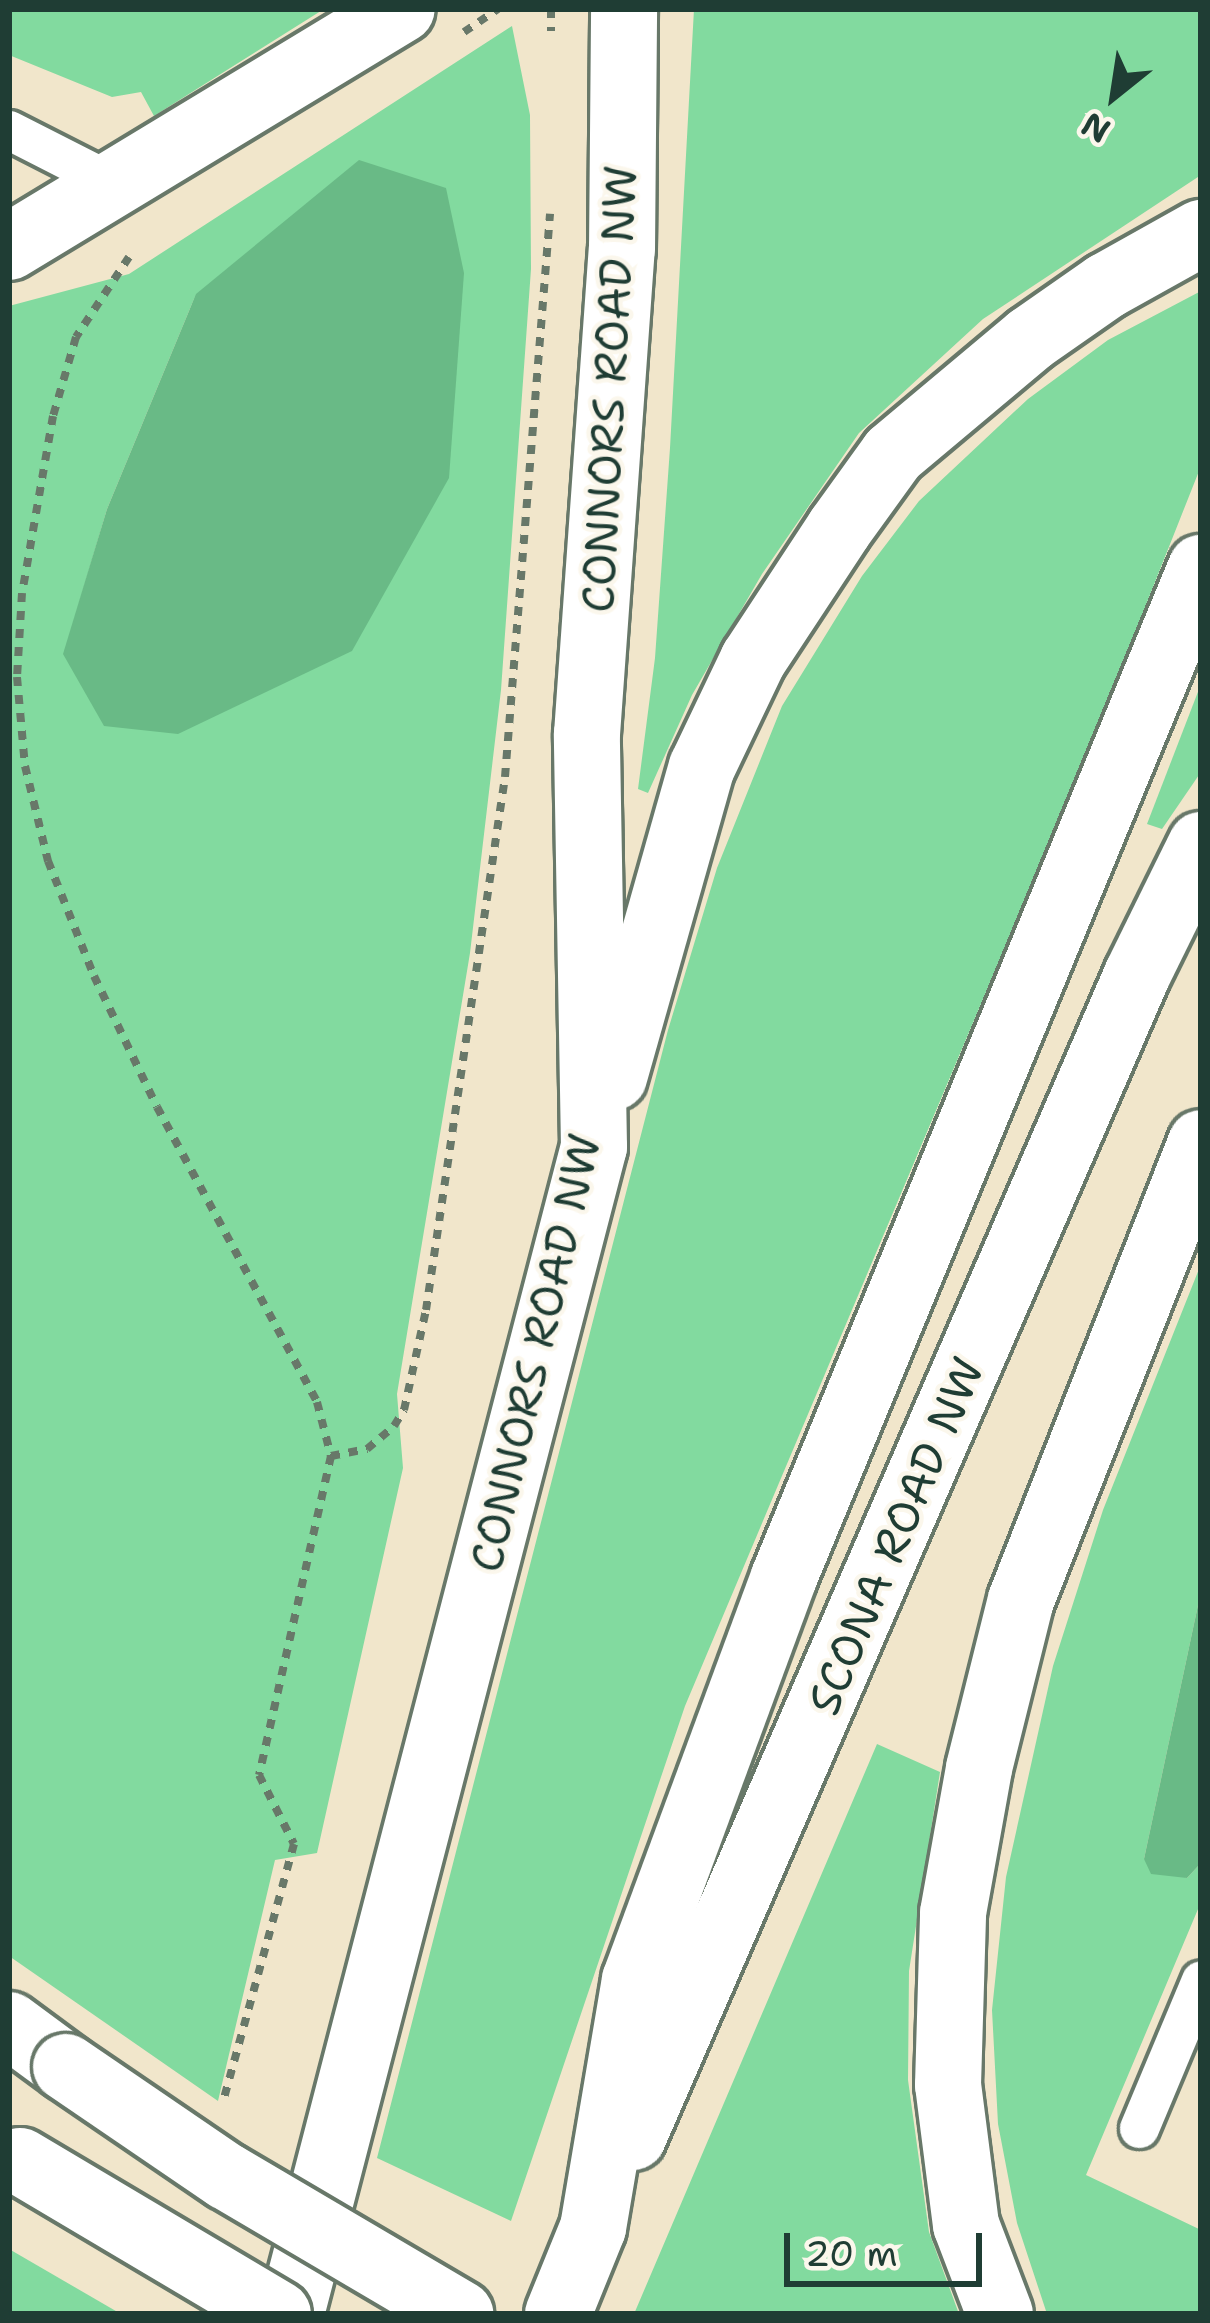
<!DOCTYPE html>
<style>
body{margin:0}
#map{position:relative;width:1210px;height:2323px;overflow:hidden;background:#f1e6cb;font-family:"Shantell Sans",sans-serif}
div>[style]{position:absolute}
.green>*{inset:0;background:#82da9f}
.forest>*{inset:0;background:#69ba86}
.path>*{height:8px;margin-top:-4px;transform-origin:0;background:repeating-linear-gradient(90deg,#687869 0 9px,transparent 0 18px)}
.roads{filter:drop-shadow(3px 0 #687869) drop-shadow(-3px 0 #687869) drop-shadow(0 3px #687869) drop-shadow(0 -3px #687869)}
.service>*{height:39px;margin:-19.5px;padding:0 19.5px;transform-origin:19.5px;border-radius:19.5px;background:#fff}
.secondary>*{height:66px;margin:-33px;padding:0 33px;transform-origin:33px;border-radius:33px;background:#fff}
.bridges{filter:drop-shadow(3px 0 #687869) drop-shadow(-3px 0 #687869) drop-shadow(0 3px #687869) drop-shadow(0 -3px #687869)}
.secondary-bridge>*{height:66px;margin:-33px;padding:0 33px;transform-origin:33px;border-radius:33px;background:#fff}
span{translate:-50% -50%;white-space:nowrap;text-align:center;line-height:1.15;-webkit-text-stroke:9px #fbf7ec;paint-order:stroke}
.street-label{font-size:45px;color:#1f3d34}
.frame{position:absolute;inset:0;border:12px solid #1f3d34;pointer-events:none}
.north{position:absolute;left:1054px;top:36px;width:120px;height:120px;-webkit-text-stroke:9px #fbf7ec;paint-order:stroke;rotate:210deg;font-size:33px;font-weight:700;line-height:48px;text-align:center;color:#1f3d34}
.north::after{content:'';display:block;margin:auto;width:42px;height:54px;background:#1f3d34;clip-path:polygon(50% 0,100% 100%,50% 72%,0 100%)}
.scale{position:absolute;left:784px;top:2233px;width:198px;height:54px;box-sizing:border-box;border:6px solid #1f3d34;border-top:0;padding-left:15px;font-size:36px;line-height:42px;white-space:nowrap;color:#1f3d34;-webkit-text-stroke:9px #fbf7ec;paint-order:stroke}
</style>
<div id="map">
<div class="green">
<div style="clip-path:polygon(9px 9px,324px 9px,154px 116px,141px 92px,112px 97px,9px 55px)"></div>
<div style="clip-path:polygon(694px 9px,1201px 9px,1201px 175px,983px 319px,859px 433px,762px 574px,692px 695px,648px 793px,638px 789px,655px 658px,670px 448px)"></div>
<div style="clip-path:polygon(evenodd,512px 26px,530px 115px,531px 269px,501px 690px,470px 953px,397px 1394px,403px 1468px,317px 1853px,275px 1860px,218px 2101px,9px 1956px,9px 306px,129px 274px,512px 26px,196px 294px,64px 654px,107px 509px,196px 294px)"></div>
<div style="clip-path:polygon(1201px 291px,1201px 466px,1096px 731px,685px 1706px,511px 2221px,377px 2158px,668px 1030px,717px 868px,782px 706px,862px 576px,919px 501px,1028px 399px,1108px 340px)"></div>
<div style="clip-path:polygon(1201px 684px,1201px 772px,1162px 829px,1147px 824px)"></div>
<div style="clip-path:polygon(1201px 1264px,1201px 1591px,1144px 1859px,1187px 1878px,1201px 1863px,1201px 1902px,1086px 2175px,1201px 2230px,1201px 2314px,1047px 2314px,1017px 2223px,998px 2124px,992px 2010px,1006px 1877px,1053px 1666px,1103px 1510px)"></div>
<div style="clip-path:polygon(877px 1744px,940px 1772px,909px 1971px,908px 2080px,929px 2232px,959px 2314px,634px 2314px)"></div>
<div style="clip-path:polygon(9px 2249px,121px 2314px,9px 2314px)"></div>
</div>
<div class="forest">
<div style="clip-path:polygon(359px 160px,446px 188px,464px 273px,449px 478px,352px 651px,178px 734px,104px 726px,63px 654px,107px 509px,196px 294px)"></div>
<div style="clip-path:polygon(1201px 1591px,1201px 1863px,1187px 1878px,1151px 1874px,1144px 1859px)"></div>
</div>
<div class="path">
<div style="left:551px;top:9px;width:22px;rotate:90deg"></div>
<div style="left:464px;top:32px;width:41px;rotate:-34.1deg"></div>
<div style="left:129px;top:257px;width:96px;rotate:123.5deg"></div>
<div style="left:76px;top:337px;width:82px;rotate:106.2deg"></div>
<div style="left:53px;top:416px;width:180px;rotate:99.9deg"></div>
<div style="left:22px;top:593px;width:84px;rotate:93.4deg"></div>
<div style="left:17px;top:677px;width:89px;rotate:84.9deg"></div>
<div style="left:25px;top:766px;width:98px;rotate:76.4deg"></div>
<div style="left:48px;top:861px;width:124px;rotate:68.2deg"></div>
<div style="left:94px;top:976px;width:145px;rotate:64.3deg"></div>
<div style="left:157px;top:1107px;width:336px;rotate:61.5deg"></div>
<div style="left:317px;top:1402px;width:56px;rotate:75.5deg"></div>
<div style="left:331px;top:1456px;width:327px;rotate:102.7deg"></div>
<div style="left:259px;top:1775px;width:77px;rotate:63.1deg"></div>
<div style="left:294px;top:1844px;width:263px;rotate:105.4deg"></div>
<div style="left:331px;top:1456px;width:37px;rotate:-11deg"></div>
<div style="left:367px;top:1449px;width:35px;rotate:-40deg"></div>
<div style="left:394px;top:1426px;width:19px;rotate:-58deg"></div>
<div style="left:404px;top:1410px;width:102px;rotate:-77.6deg"></div>
<div style="left:426px;top:1310px;width:539px;rotate:-81.57deg"></div>
<div style="left:505px;top:777px;width:565px;rotate:-85.43deg"></div>
</div>
<div class="roads">
<div class="service">
<div style="left:9px;top:130px;width:117px;rotate:27deg"></div>
<div style="left:1139px;top:2128px;width:160px;rotate:-67.3deg"></div>
</div>
<div class="secondary">
<div style="left:9px;top:247px;width:459px;rotate:-31.2deg"></div>
<div style="left:614px;top:1077px;width:322px;rotate:-74.2deg"></div>
<div style="left:702px;top:767px;width:119px;rotate:-64.5deg"></div>
<div style="left:753px;top:660px;width:157px;rotate:-56.7deg"></div>
<div style="left:839px;top:529px;width:92px;rotate:-54.2deg"></div>
<div style="left:893px;top:454px;width:179px;rotate:-40deg"></div>
<div style="left:1030px;top:339px;width:93px;rotate:-34.9deg"></div>
<div style="left:1106px;top:286px;width:109px;rotate:-29.2deg"></div>
<div style="left:9px;top:2025px;width:71px;rotate:36.4deg"></div>
<div style="left:633px;top:2137px;width:1267px;rotate:-66.55deg"></div>
<div style="left:1137px;top:975px;width:145px;rotate:-63.8deg"></div>
<div style="left:291px;top:2314px;width:1206px;rotate:-75.45deg"></div>
<div style="left:594px;top:1147px;width:413px;rotate:-91deg"></div>
<div style="left:587px;top:734px;width:486px;rotate:-85.9deg"></div>
<div style="left:622px;top:249px;width:240px;rotate:-89.5deg"></div>
<div style="left:558px;top:2314px;width:93px;rotate:-67.9deg"></div>
<div style="left:593px;top:2228px;width:252px;rotate:-80.4deg"></div>
<div style="left:635px;top:1980px;width:430px;rotate:-69.7deg"></div>
<div style="left:784px;top:1577px;width:1092px;rotate:-67.55deg"></div>
<div style="left:1000px;top:2314px;width:95px;rotate:-110.9deg"></div>
<div style="left:966px;top:2225px;width:141px;rotate:-97.3deg"></div>
<div style="left:948px;top:2085px;width:172px;rotate:-88.3deg"></div>
<div style="left:953px;top:1913px;width:147px;rotate:-79.8deg"></div>
<div style="left:979px;top:1768px;width:173px;rotate:-76deg"></div>
<div style="left:1021px;top:1600px;width:491px;rotate:-68.5deg"></div>
</div>
</div>
<div class="bridges">
<div class="secondary-bridge">
<div style="left:66px;top:2067px;width:194px;rotate:34.3deg"></div>
<div style="left:226px;top:2176px;width:272px;rotate:30.5deg"></div>
<div style="left:20px;top:2161px;width:300px;rotate:30.7deg"></div>
</div>
</div>
<div class="street-label">
<span style="left:610px;top:389px;rotate:-87deg">CONNORS ROAD NW</span>
<span style="left:536px;top:1353px;rotate:-77deg">CONNORS ROAD NW</span>
<span style="left:896px;top:1536px;rotate:-67deg">SCONA ROAD NW</span>
</div>
<div class="frame"></div>
<div class="north">N</div>
<div class="scale">20 m</div>
</div>
